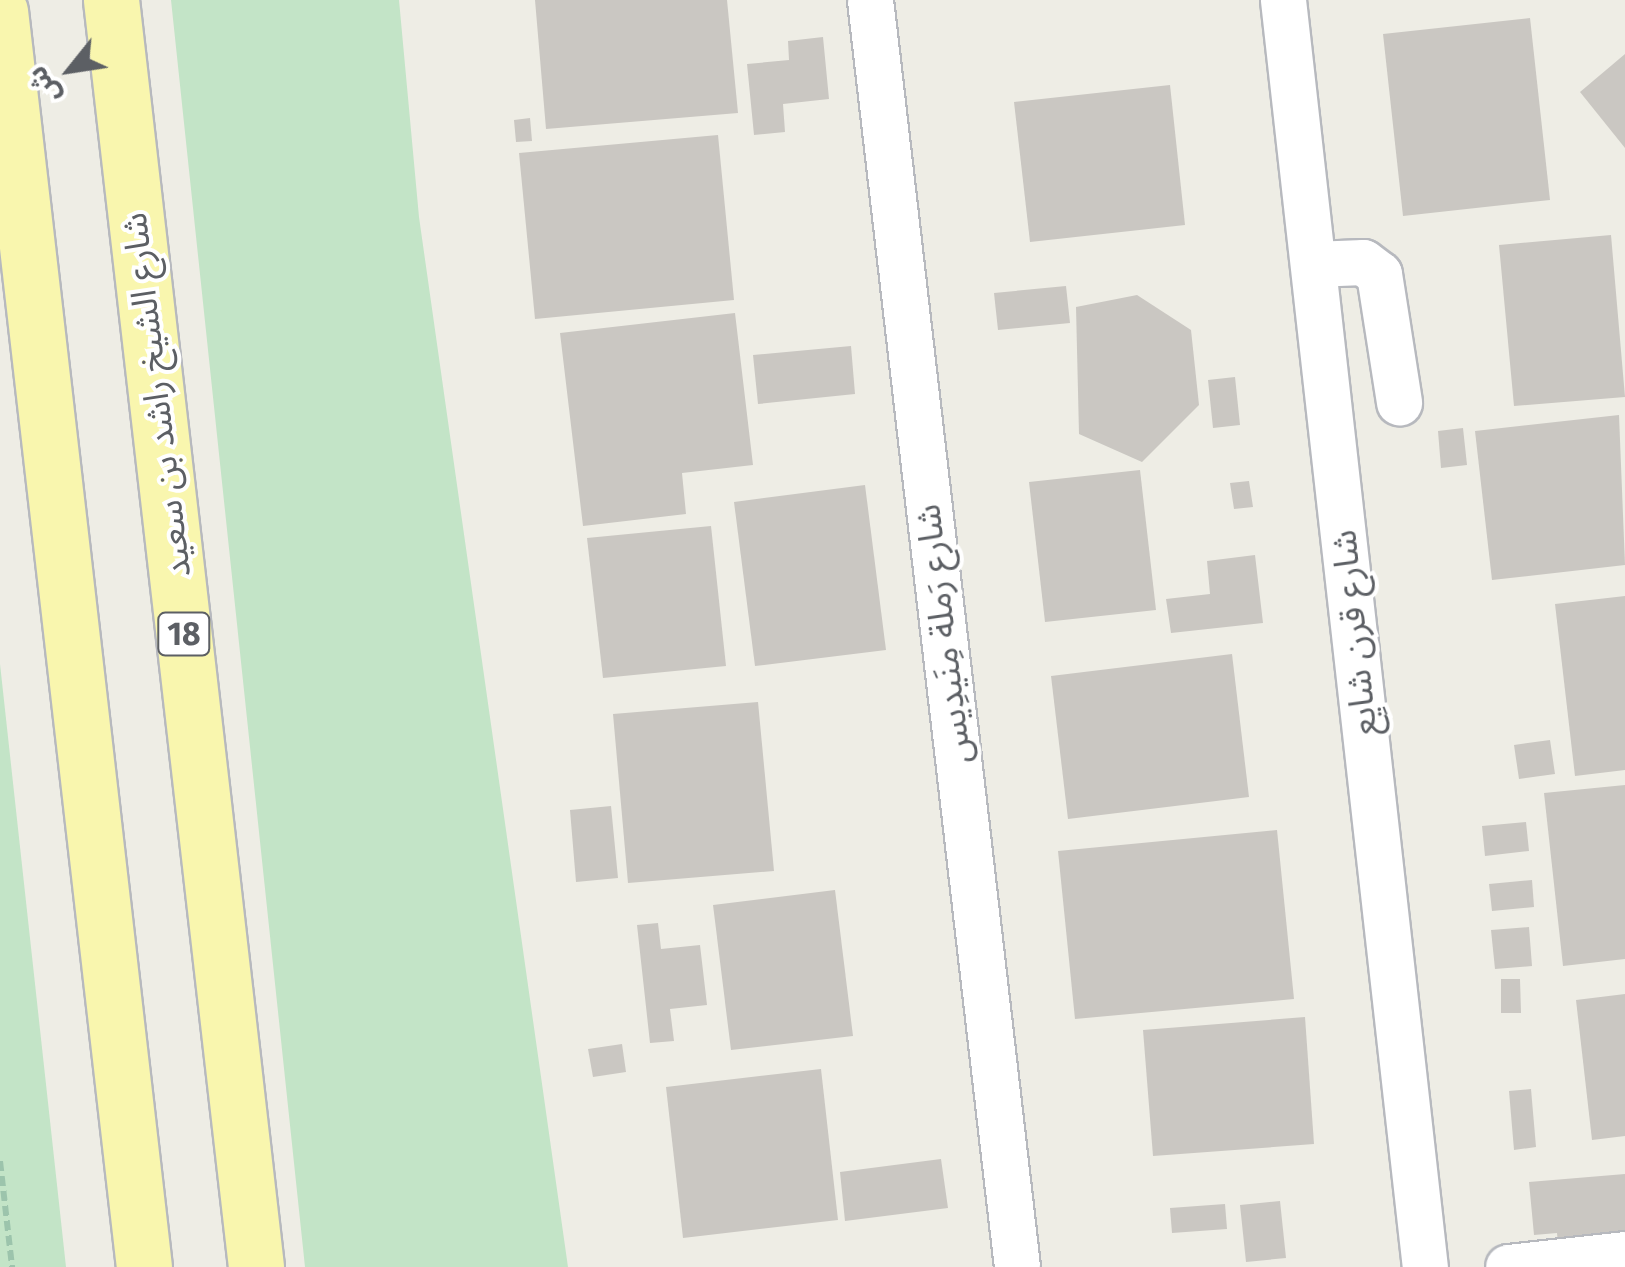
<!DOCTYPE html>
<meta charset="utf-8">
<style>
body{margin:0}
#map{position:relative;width:1625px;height:1267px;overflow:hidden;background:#eeede5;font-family:"Fira Sans","Noto Sans Arabic",sans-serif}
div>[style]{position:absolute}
.green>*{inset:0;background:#c3e4c7}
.building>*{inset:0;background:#cac7c2}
.path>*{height:6px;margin-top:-3px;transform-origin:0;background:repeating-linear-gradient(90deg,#9cc4ac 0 10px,transparent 0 15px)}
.roads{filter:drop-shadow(2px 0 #b7b9be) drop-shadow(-2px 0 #b7b9be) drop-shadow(0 2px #b7b9be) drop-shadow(0 -2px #b7b9be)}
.minor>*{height:45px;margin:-22.5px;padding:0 22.5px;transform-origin:22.5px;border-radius:22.5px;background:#fff}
.major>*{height:55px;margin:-27.5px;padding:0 27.5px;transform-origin:27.5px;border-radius:27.5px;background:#f9f6ae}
span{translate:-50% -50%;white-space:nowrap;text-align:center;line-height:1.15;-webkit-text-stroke:8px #fff;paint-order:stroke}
.shield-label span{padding:2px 8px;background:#fff;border:2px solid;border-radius:8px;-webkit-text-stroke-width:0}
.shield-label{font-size:32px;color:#5c5f64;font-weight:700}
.street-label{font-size:35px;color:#5c5f64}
.north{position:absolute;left:20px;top:20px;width:100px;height:100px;-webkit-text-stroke:8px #fff;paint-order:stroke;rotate:240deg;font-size:28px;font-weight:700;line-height:40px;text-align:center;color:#5c5f64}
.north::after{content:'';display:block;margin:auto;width:35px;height:45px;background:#5c5f64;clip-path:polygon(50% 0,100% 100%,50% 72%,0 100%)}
</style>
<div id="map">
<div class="green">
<div style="clip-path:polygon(171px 0,399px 0,419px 217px,568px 1267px,305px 1267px)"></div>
<div style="clip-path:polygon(0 664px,66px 1267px,0 1267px)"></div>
</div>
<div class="building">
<div style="clip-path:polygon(535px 0,727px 0,738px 113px,546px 129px)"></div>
<div style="clip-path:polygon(1530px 18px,1550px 200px,1403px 216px,1383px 34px)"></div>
<div style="clip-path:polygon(823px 37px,829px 99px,783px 104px,785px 132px,754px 135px,747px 64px,789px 60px,788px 41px)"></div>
<div style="clip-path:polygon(1625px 54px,1625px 148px,1580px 92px)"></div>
<div style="clip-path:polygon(1170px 85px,1185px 225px,1030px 242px,1014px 102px)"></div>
<div style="clip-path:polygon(530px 118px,532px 141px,516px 142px,514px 120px)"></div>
<div style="clip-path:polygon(718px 135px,734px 300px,535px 319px,519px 153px)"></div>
<div style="clip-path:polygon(1611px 235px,1625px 397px,1514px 406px,1499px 245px)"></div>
<div style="clip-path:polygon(1066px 286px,1070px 323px,998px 330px,994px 293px)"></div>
<div style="clip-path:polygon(1137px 295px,1191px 330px,1199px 405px,1142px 462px,1079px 434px,1076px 307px)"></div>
<div style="clip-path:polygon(735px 313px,753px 465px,682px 473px,686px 514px,583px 526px,560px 333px)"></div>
<div style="clip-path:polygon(851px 346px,855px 394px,758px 404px,753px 355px)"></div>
<div style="clip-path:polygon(1235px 377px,1240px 425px,1213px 428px,1208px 380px)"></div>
<div style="clip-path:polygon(1619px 415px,1625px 565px,1492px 580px,1475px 431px)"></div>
<div style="clip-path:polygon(1463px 428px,1467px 465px,1441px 468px,1438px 431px)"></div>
<div style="clip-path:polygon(1140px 470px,1156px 610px,1045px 622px,1029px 482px)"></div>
<div style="clip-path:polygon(1249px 481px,1253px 507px,1234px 509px,1230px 483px)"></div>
<div style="clip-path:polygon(865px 485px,886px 650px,755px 666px,734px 502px)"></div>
<div style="clip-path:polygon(711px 526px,726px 666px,603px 678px,587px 538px)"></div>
<div style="clip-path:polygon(1255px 555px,1263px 623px,1171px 633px,1166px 599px,1210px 594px,1207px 561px)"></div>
<div style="clip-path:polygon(1625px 596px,1625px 770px,1575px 776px,1555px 604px)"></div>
<div style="clip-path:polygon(1232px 654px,1249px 797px,1068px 819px,1051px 676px)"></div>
<div style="clip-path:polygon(758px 702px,774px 871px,628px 883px,613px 714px)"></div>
<div style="clip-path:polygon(1550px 740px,1555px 774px,1519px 779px,1514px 745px)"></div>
<div style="clip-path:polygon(1625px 785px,1625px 959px,1563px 966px,1544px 793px)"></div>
<div style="clip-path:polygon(611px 806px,618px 878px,576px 882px,570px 810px)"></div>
<div style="clip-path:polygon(1526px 822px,1529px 851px,1485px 856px,1482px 826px)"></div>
<div style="clip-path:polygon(1277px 830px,1294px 999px,1075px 1019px,1058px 851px)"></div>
<div style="clip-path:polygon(1532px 880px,1534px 907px,1492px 911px,1489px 884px)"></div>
<div style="clip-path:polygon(835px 890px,853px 1036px,731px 1050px,713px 905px)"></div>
<div style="clip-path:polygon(658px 923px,661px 949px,700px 945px,707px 1005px,670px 1009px,674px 1041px,650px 1043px,637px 925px)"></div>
<div style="clip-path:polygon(1529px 927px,1532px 966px,1495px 969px,1491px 930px)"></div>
<div style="clip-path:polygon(1501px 979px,1520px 979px,1521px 1013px,1501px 1013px)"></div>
<div style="clip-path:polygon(1625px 994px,1625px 1136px,1592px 1140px,1576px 1000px)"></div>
<div style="clip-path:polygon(1305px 1017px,1314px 1144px,1153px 1156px,1143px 1030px)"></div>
<div style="clip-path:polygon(622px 1044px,626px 1072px,593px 1077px,588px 1049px)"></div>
<div style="clip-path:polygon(821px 1069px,838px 1220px,683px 1238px,666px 1087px)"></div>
<div style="clip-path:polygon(1531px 1089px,1536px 1147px,1514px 1150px,1509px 1091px)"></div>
<div style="clip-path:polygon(941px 1159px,948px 1208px,845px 1221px,840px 1172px)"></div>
<div style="clip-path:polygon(1625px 1174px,1625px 1248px,1559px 1254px,1557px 1233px,1534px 1235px,1529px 1182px)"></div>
<div style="clip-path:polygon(1280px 1201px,1286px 1258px,1246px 1262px,1240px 1205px)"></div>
<div style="clip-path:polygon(1225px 1204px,1227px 1229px,1172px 1233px,1170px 1208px)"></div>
</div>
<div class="path">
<div style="left:0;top:1161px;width:107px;rotate:83.5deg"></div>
</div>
<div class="roads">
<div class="minor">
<div style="left:870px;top:0;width:1275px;rotate:83.38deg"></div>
<div style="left:1283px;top:0;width:1275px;rotate:83.61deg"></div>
<div style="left:1313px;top:264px;width:50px;rotate:-2.3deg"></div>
<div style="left:1363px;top:262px;width:20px;rotate:37deg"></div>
<div style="left:1379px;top:274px;width:130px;rotate:81.1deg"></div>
<div style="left:1508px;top:1267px;width:118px;rotate:-6.3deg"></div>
</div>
<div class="major">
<div style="left:111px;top:0;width:1275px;rotate:83.47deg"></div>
<div style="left:0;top:11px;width:1264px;rotate:83.46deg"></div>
</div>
</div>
<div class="shield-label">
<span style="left:184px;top:634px">18</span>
</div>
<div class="street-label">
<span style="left:156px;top:395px;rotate:-97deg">شارع الشيخ راشد بن سعيد</span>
<span style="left:1354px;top:633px;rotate:-96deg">شارع قرن شايِع</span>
<span style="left:943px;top:634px;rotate:-97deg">شارع رَملة مِنَيدِيس</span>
</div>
<div class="north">ش</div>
</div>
